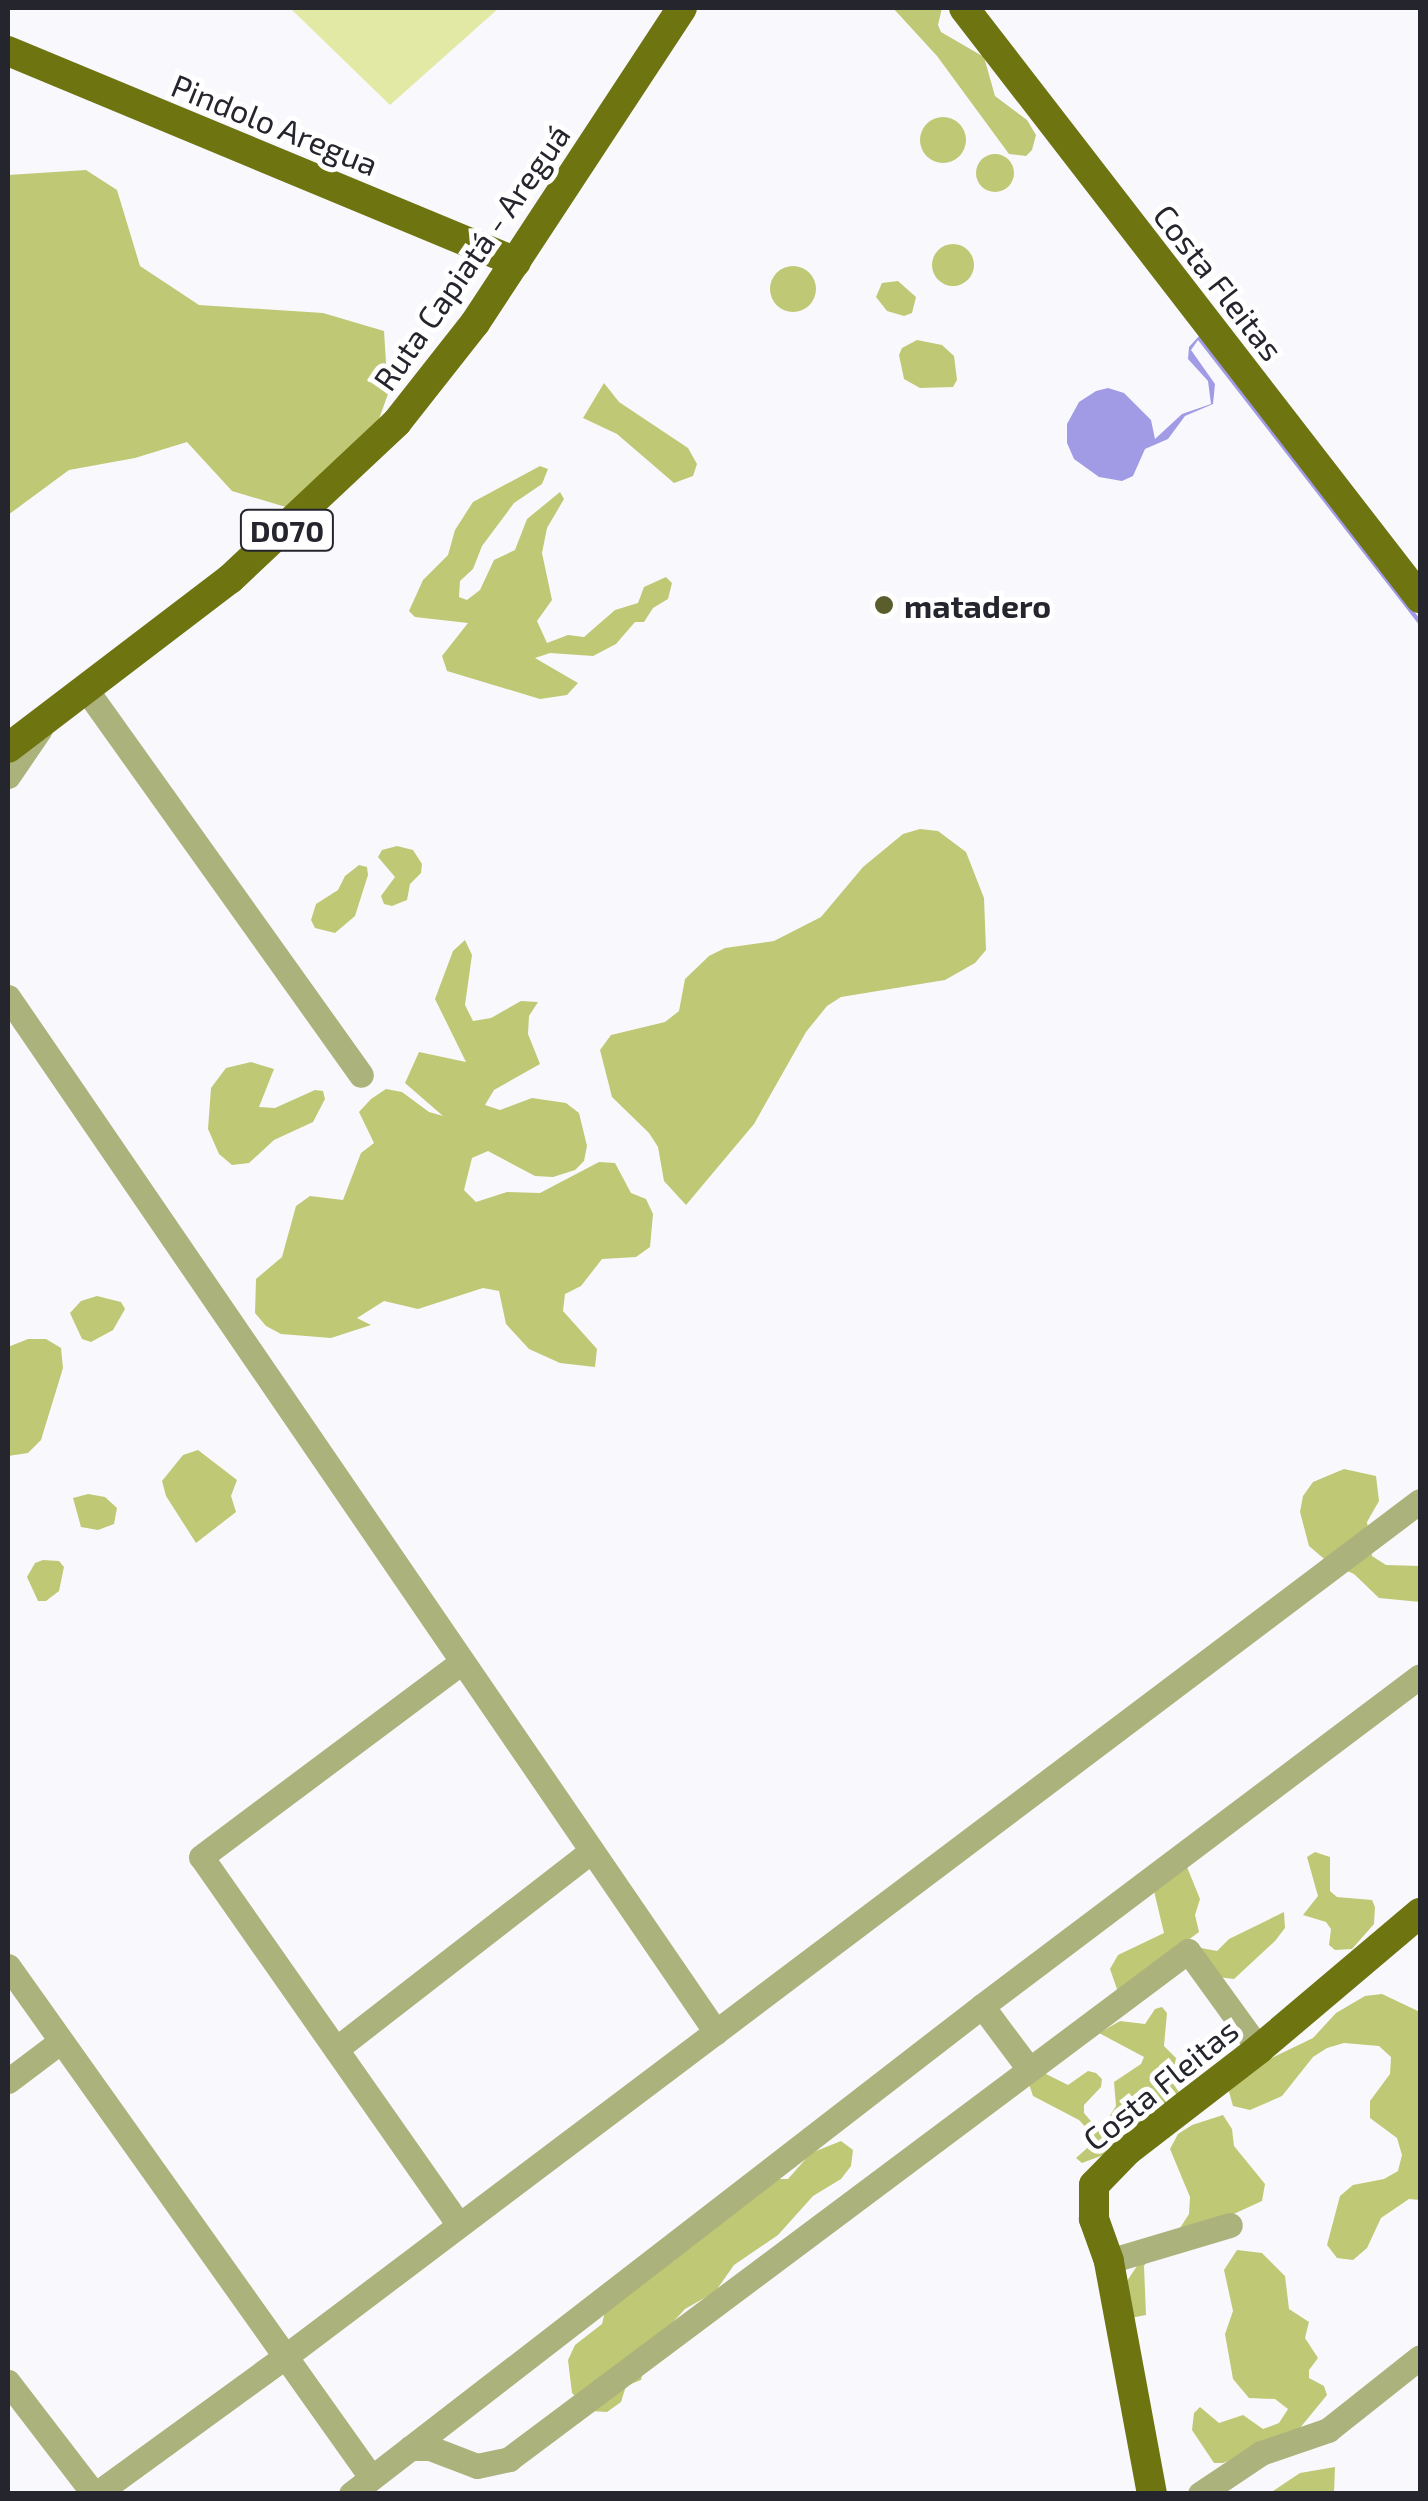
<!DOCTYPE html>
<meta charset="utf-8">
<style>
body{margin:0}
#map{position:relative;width:1428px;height:2501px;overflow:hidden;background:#f9f9fd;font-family:"Exo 2",sans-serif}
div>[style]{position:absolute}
.green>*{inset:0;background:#e1e9a5}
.forest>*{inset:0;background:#bfc874}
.round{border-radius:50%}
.water>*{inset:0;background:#a19be6}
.minor>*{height:25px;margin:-12.5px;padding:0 12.5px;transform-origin:12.5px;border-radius:12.5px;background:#acb27b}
.major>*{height:30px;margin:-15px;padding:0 15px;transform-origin:15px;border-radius:15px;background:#6d7410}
.dots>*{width:28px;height:28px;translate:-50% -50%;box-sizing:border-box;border:5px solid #fff;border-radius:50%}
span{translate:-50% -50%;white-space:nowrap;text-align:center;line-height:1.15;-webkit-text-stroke:10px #fff;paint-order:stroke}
.shield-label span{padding:2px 8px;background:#fff;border:2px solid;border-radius:8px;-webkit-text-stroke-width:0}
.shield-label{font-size:30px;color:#25252d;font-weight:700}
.street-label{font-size:32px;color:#25252d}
.poi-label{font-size:32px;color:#25252d;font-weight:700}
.left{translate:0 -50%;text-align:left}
.frame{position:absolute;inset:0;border:10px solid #25252d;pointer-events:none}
</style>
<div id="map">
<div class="green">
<div style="clip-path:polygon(290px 8px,499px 8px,390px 105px)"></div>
</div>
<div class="forest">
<div style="clip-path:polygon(893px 8px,942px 8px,938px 25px,941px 32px,984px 57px,995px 96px,1027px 120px,1036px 135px,1032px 150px,1026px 156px,1009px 154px,937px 56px)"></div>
<div class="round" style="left:920px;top:117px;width:46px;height:46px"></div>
<div class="round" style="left:976px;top:154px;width:38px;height:38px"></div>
<div style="clip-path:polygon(86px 170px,117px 190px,140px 266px,199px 305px,323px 313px,384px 331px,388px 394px,366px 455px,296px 510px,232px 491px,187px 442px,135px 458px,69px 470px,8px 515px,8px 175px)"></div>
<div class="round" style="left:932px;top:244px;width:42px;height:42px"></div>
<div class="round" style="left:770px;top:266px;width:46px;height:46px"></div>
<div style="clip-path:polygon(898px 281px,916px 297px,912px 313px,904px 316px,887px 311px,876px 297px,882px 283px)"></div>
<div style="clip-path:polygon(917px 340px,942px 345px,954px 356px,957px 380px,953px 387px,920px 388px,904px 379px,899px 355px,902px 348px)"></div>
<div style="clip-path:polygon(604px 383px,619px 402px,688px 448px,697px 464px,693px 476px,674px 483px,617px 434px,583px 418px)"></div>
<div style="clip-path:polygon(540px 466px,548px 469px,542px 484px,514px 503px,482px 546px,473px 569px,460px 581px,459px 597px,467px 600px,480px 590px,494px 560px,515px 550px,527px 519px,560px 492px,564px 499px,547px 528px,542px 553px,552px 600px,537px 621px,547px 643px,568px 635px,584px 637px,615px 610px,638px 603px,644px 587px,666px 577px,672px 583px,668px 599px,653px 608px,644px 622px,635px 622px,616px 644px,593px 656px,550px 653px,535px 658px,578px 683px,567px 695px,540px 699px,447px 671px,442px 656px,468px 623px,415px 617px,409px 611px,423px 580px,448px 555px,455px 530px,473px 502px)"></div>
<div style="clip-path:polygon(920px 829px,938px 831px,966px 852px,984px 898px,986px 950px,975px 963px,945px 980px,841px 997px,827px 1006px,806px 1032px,754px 1124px,686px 1205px,664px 1181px,658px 1147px,649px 1133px,612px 1097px,600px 1050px,611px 1035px,665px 1022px,679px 1011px,685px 979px,709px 956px,725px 948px,774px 941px,821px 917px,863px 867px,903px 834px)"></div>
<div style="clip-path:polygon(397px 846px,413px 850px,422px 864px,421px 873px,410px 884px,407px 900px,392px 906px,384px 904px,381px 896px,395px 877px,378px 857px,382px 850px)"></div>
<div style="clip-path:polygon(359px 865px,367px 867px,368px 875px,355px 916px,335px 933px,315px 928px,311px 920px,316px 904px,338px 890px,345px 876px)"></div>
<div style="clip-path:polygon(465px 940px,472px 955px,465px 1005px,473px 1021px,491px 1018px,521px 1001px,538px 1002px,529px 1016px,528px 1034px,540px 1064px,494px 1090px,485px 1105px,500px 1110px,532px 1098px,566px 1103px,579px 1113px,587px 1146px,584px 1161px,575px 1170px,553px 1177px,535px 1176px,488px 1151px,472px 1158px,464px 1190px,476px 1202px,507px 1192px,540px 1193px,599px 1162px,615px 1163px,631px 1193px,646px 1199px,653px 1214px,650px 1247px,636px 1257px,602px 1259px,581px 1286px,565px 1294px,563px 1311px,597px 1349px,595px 1367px,560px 1363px,529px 1349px,506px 1324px,499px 1291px,483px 1288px,418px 1309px,384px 1301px,357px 1318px,371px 1325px,331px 1338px,281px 1334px,266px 1326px,255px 1313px,256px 1279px,282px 1257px,296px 1206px,310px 1196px,343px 1200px,361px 1153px,374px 1143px,359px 1112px,371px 1099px,386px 1089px,402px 1092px,429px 1112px,443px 1116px,405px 1083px,419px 1052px,466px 1062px,435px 999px,453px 951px)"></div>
<div style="clip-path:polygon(251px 1062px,274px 1069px,259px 1107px,275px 1108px,315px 1090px,323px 1091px,325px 1099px,313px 1122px,274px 1140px,249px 1163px,232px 1165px,219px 1154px,208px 1129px,211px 1088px,226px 1068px)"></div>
<div style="clip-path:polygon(97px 1296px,121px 1302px,125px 1309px,113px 1330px,91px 1342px,82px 1339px,70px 1313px,81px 1301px)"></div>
<div style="clip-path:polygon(28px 1339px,46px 1339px,61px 1348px,63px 1368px,41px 1440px,28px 1453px,8px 1456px,8px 1347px)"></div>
<div style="clip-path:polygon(198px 1450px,237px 1480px,231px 1496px,236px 1512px,196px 1543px,166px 1496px,162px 1481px,183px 1455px)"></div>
<div style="clip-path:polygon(1344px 1469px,1376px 1476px,1379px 1501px,1367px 1522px,1372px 1556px,1386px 1565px,1420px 1566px,1420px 1602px,1379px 1598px,1354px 1574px,1329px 1563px,1309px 1546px,1300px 1512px,1303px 1496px,1313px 1482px)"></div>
<div style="clip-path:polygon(88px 1494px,105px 1497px,117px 1508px,114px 1524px,98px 1530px,81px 1527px,73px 1498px)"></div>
<div style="clip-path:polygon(43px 1560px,59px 1561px,64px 1567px,59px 1591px,46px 1601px,38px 1601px,27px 1577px,35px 1563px)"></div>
<div style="clip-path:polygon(1315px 1852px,1330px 1857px,1330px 1891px,1337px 1897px,1372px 1900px,1375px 1907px,1374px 1924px,1352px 1949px,1335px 1950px,1329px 1945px,1331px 1929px,1326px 1922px,1303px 1915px,1318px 1896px,1307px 1857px)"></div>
<div style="clip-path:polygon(1187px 1867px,1200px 1899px,1195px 1915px,1199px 1932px,1118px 1992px,1110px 1969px,1118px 1955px,1164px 1933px,1153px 1887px)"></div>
<div style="clip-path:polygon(1284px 1912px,1285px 1928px,1275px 1941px,1234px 1979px,1218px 1977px,1201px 1948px,1217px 1951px,1229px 1939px)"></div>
<div style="clip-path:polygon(1382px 1994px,1420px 2012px,1420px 2200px,1409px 2199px,1381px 2218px,1367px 2248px,1353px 2260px,1337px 2258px,1327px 2245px,1340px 2196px,1353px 2185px,1384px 2179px,1398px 2171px,1402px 2155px,1397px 2138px,1370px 2118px,1370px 2101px,1390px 2074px,1391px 2057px,1379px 2046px,1344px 2043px,1327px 2048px,1313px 2057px,1282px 2096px,1250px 2110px,1233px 2106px,1228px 2088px,1253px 2067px,1313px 2038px,1336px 2013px,1365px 1996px)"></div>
<div style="clip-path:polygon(1162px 2007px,1167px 2013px,1164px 2046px,1176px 2058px,1172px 2082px,1181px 2095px,1106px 2154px,1082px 2163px,1076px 2158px,1094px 2142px,1091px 2133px,1079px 2120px,1033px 2096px,1028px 2081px,1040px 2071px,1068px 2085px,1088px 2071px,1096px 2073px,1102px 2079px,1101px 2087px,1084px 2105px,1084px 2113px,1095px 2126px,1103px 2127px,1116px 2106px,1114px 2082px,1141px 2064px,1144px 2057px,1099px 2033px,1120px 2021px,1145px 2024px,1155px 2009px)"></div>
<div style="clip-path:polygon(1223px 2115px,1232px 2129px,1234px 2146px,1265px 2184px,1262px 2201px,1153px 2251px,1144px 2266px,1146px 2315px,1130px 2318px,1123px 2287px,1141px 2260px,1180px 2228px,1189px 2214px,1190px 2197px,1170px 2149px,1178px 2134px,1192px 2125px)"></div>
<div style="clip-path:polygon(841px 2141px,853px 2150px,851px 2166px,841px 2179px,813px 2196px,778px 2235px,734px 2265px,715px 2292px,685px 2309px,649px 2348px,641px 2380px,626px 2386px,621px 2402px,607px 2412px,590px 2411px,572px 2393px,568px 2360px,575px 2345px,602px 2324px,606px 2307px,772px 2179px,788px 2179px,811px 2153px)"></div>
<div style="clip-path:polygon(1237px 2250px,1262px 2253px,1285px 2276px,1289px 2309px,1309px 2322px,1305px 2338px,1318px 2358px,1309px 2370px,1309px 2378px,1324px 2386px,1327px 2395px,1295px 2434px,1223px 2463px,1214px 2463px,1192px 2430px,1194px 2413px,1200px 2407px,1219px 2423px,1243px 2415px,1263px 2429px,1279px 2423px,1288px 2409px,1275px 2399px,1249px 2398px,1233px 2379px,1225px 2334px,1233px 2311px,1224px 2270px)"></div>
<div style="clip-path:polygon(1335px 2467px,1334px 2493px,1270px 2493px,1300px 2473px)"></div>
</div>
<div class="water">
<div style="clip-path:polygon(1200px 335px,1420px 619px,1420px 626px,1198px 340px,1191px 350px,1215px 384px,1213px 404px,1185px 416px,1168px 439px,1145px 449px,1133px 476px,1122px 481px,1099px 477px,1074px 459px,1067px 443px,1067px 424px,1079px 402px,1096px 391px,1108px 388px,1124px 393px,1151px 420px,1155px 439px,1182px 414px,1211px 404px,1208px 381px,1188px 359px,1189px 347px)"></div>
</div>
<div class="minor">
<div style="left:85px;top:688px;width:475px;rotate:54.5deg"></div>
<div style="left:8px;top:776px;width:57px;rotate:-55.8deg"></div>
<div style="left:8px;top:997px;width:1254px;rotate:55.63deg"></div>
<div style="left:8px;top:1966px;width:627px;rotate:54.61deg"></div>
<div style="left:982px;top:2006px;width:79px;rotate:53.3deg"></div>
<div style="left:336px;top:2049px;width:323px;rotate:-37.8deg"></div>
<div style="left:8px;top:2081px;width:66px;rotate:-37deg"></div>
<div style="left:459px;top:2225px;width:449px;rotate:-125deg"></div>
<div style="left:201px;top:1857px;width:326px;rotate:-36.8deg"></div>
<div style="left:1109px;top:2261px;width:126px;rotate:-16.6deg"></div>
<div style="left:8px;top:2382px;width:141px;rotate:52.5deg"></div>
<div style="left:410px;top:2448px;width:20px"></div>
<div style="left:430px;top:2448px;width:50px;rotate:21deg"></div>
<div style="left:477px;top:2466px;width:33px;rotate:-12deg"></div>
<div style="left:509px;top:2459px;width:848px;rotate:-36.8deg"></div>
<div style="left:1188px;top:1951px;width:121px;rotate:54.1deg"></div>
<div style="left:96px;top:2494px;width:235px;rotate:-36deg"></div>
<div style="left:286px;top:2356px;width:1420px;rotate:-37.02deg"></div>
<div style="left:351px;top:2494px;width:798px;rotate:-37.72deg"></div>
<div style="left:982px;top:2006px;width:548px;rotate:-37deg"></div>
<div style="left:1200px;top:2494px;width:73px;rotate:-33.9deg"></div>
<div style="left:1261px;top:2453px;width:71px;rotate:-18.9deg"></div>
<div style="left:1328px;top:2430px;width:117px;rotate:-38.4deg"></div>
</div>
<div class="major">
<div style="left:964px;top:8px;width:746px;rotate:52.3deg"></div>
<div style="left:8px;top:51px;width:550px;rotate:22.56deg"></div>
<div style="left:8px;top:748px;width:279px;rotate:-37.3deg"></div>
<div style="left:230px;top:579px;width:229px;rotate:-43.2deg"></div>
<div style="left:397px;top:422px;width:126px;rotate:-51.8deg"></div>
<div style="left:475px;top:323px;width:377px;rotate:-56.7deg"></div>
<div style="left:1152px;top:2494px;width:237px;rotate:-100.5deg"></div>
<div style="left:1109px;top:2261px;width:45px;rotate:-109.7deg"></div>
<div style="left:1094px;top:2219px;width:34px;rotate:-90deg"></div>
<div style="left:1094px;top:2185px;width:49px;rotate:-45.8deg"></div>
<div style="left:1128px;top:2150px;width:165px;rotate:-37.6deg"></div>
<div style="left:1259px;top:2049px;width:211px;rotate:-40.2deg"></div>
</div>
<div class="dots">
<div style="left:884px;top:605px;background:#595e2c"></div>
</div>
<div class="shield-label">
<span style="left:287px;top:530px">D070</span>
</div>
<div class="street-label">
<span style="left:275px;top:124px;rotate:22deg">Pindolo Aregua</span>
<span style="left:471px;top:257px;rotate:-55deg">Ruta Capiatá - Areguá</span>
<span style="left:1219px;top:282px;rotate:52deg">Costa Fleitas</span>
<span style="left:1160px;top:2084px;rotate:-39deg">Costa Fleitas</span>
</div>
<div class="poi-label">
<span class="left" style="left:904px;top:605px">matadero</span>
</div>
<div class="frame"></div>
</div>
